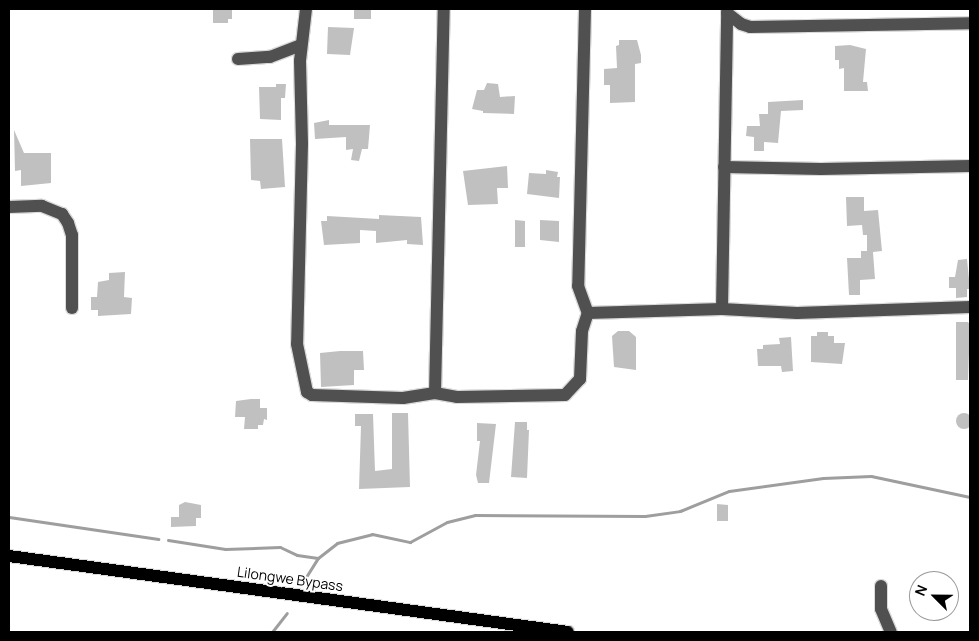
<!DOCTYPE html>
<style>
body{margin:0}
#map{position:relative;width:979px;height:641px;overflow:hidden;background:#fff;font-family:Manrope,sans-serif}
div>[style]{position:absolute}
.stream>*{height:3px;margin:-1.5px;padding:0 1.5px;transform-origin:1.5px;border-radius:1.5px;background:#9e9e9e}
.building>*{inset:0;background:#c0c0c0}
.round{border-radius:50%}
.roads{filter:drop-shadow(1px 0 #dbdbdb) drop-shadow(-1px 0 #dbdbdb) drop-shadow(0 1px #dbdbdb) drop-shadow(0 -1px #dbdbdb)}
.minor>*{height:12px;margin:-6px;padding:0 6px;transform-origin:6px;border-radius:6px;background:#505050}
.major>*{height:12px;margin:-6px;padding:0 6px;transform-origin:6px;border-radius:6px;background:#000}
span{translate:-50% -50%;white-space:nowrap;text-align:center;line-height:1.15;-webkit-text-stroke:4px #fff;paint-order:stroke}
.street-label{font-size:14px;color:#000}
.frame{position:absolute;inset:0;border:10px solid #000;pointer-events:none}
.north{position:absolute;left:909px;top:571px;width:50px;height:50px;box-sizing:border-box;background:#fff;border:1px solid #999;border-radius:50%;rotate:293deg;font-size:14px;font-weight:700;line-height:20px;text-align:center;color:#000}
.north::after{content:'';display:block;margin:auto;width:18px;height:22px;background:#000;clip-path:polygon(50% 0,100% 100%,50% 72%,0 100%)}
</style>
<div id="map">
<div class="stream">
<div style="left:9px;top:517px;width:151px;rotate:8.4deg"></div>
<div style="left:168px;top:540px;width:58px;rotate:9deg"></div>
<div style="left:225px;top:549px;width:55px;rotate:-2.1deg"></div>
<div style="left:280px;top:547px;width:19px;rotate:25deg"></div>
<div style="left:297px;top:555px;width:21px;rotate:8deg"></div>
<div style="left:306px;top:577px;width:22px;rotate:-58deg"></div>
<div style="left:318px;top:558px;width:24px;rotate:-38deg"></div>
<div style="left:337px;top:543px;width:36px;rotate:-14deg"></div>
<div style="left:372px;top:534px;width:39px;rotate:12deg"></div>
<div style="left:410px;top:542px;width:42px;rotate:-28.4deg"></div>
<div style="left:447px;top:522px;width:29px;rotate:-14deg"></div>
<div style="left:475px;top:515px;width:170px;rotate:0.3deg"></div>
<div style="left:645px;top:516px;width:35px;rotate:-8deg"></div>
<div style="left:680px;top:511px;width:53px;rotate:-22.2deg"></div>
<div style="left:729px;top:491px;width:95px;rotate:-7.9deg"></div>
<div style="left:823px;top:478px;width:48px;rotate:-2.4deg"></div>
<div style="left:871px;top:476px;width:101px;rotate:12deg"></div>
<div style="left:272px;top:632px;width:24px;rotate:-52deg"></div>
</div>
<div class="building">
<div style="clip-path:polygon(213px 9px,232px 9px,232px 19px,228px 19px,228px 23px,213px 23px)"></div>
<div style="clip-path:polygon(354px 9px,371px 9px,371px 19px,354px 19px)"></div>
<div style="clip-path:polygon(328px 27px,354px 28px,350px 55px,327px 54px)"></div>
<div style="clip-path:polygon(619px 40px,637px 40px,641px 55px,641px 63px,635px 64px,635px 102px,610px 103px,610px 85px,604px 85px,604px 69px,617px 68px,616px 46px,619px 45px)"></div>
<div style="clip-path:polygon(850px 45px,866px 49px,863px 82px,867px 82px,868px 91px,844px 91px,844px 68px,839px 69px,839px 60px,835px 60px,835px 46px)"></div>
<div style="clip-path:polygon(487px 83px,498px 84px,500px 97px,515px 96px,514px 114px,483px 113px,483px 111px,472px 109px,477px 90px,484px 90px)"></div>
<div style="clip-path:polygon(276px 84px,286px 84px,285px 98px,281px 98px,281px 120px,260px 119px,259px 87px,276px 87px)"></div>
<div style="clip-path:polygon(803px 100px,803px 110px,781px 111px,778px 143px,764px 142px,764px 151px,754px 151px,754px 137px,746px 136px,747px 126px,760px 126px,759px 114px,768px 114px,768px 102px)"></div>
<div style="clip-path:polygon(329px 120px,329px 125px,370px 125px,368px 149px,362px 149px,359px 161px,351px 160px,353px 149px,346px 150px,346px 137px,315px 139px,314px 123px)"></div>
<div style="clip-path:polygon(14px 130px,24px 153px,51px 153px,51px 183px,21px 186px,21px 170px,15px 171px)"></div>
<div style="clip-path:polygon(250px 139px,282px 139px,285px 187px,261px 189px,260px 181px,251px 180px)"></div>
<div style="clip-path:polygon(507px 166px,508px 188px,497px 188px,498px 204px,468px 205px,463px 171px)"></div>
<div style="clip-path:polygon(546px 170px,558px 172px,557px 177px,560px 177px,559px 198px,527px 194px,529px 173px,546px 174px)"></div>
<div style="clip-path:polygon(846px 197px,864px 197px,864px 211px,878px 210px,882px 251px,873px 252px,875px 279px,860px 280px,860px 295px,849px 295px,847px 258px,861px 258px,861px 251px,867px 251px,867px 235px,863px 235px,862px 225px,847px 226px)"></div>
<div style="clip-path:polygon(379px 215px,421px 217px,423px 245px,407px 244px,407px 240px,376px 243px,376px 231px,360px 230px,360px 243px,324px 245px,321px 221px,327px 221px,327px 216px,379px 219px)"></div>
<div style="clip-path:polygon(515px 220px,525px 221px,525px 247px,515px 247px)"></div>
<div style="clip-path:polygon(540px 220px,559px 221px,559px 242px,540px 240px)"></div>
<div style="clip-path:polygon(967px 259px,970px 289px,967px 289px,967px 297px,956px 298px,956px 288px,949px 288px,949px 277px,955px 277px,958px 260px)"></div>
<div style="clip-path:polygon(125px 272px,124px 297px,132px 298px,131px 314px,98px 316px,98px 310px,91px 310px,91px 297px,97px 297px,98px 282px,109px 280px,109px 273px)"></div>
<div style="clip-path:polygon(956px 322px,968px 322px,970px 325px,968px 380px,956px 380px)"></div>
<div style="clip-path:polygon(618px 331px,629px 331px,636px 337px,636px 370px,614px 367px,612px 336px)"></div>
<div style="clip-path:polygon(817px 332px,828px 332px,828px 336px,834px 336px,834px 343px,845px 343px,842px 364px,811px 362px,811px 336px,817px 336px)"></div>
<div style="clip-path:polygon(791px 337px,793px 371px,782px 372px,781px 366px,758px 366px,757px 349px,763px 349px,763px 345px,780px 344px,779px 338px)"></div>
<div style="clip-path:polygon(340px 351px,363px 351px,364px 370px,354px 370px,354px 385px,321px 387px,320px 353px)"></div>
<div style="clip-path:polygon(251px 399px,260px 399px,260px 408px,267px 408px,267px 420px,264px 419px,263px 425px,258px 425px,258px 429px,244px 429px,245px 417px,235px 417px,236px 401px)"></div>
<div class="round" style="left:956px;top:413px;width:16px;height:16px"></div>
<div style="clip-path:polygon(392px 413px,408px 413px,410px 487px,359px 489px,361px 426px,355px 426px,355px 414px,373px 414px,375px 471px,392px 469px)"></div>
<div style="clip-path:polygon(515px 422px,527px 422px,527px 430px,529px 430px,527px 478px,511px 477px)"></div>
<div style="clip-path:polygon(477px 423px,496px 424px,489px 483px,478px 483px,476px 475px,480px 441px,477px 441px)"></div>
<div style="clip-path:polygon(185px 502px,201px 505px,201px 518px,196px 518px,196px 526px,171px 527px,171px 517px,179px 517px,179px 505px)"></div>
<div style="clip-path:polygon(717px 504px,728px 505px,728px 521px,717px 521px)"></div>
</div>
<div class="roads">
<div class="minor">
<div style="left:306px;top:9px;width:52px;rotate:96.6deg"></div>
<div style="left:300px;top:61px;width:83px;rotate:88.6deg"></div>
<div style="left:302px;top:144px;width:200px;rotate:91.4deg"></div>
<div style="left:297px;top:344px;width:49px;rotate:78.2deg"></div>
<div style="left:307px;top:392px;width:6px;rotate:31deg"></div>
<div style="left:312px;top:395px;width:91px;rotate:1.9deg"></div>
<div style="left:403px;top:398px;width:32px;rotate:-9deg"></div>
<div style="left:435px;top:393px;width:22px;rotate:10deg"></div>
<div style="left:457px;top:397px;width:108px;rotate:-1.1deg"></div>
<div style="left:565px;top:395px;width:22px;rotate:-47deg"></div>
<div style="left:580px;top:379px;width:48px;rotate:-87.6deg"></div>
<div style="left:582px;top:331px;width:19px;rotate:-72deg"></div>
<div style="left:585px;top:9px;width:277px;rotate:91.4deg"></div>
<div style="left:578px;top:286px;width:29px;rotate:70deg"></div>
<div style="left:727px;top:13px;width:18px;rotate:38deg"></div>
<div style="left:741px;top:24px;width:9px;rotate:18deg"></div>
<div style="left:750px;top:27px;width:220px;rotate:-1deg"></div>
<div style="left:238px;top:59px;width:32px;rotate:-4deg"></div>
<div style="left:270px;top:57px;width:33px;rotate:-21deg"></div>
<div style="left:724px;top:167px;width:97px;rotate:1.2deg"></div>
<div style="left:821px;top:169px;width:149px;rotate:-1.2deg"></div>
<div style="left:9px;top:207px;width:33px;rotate:-2deg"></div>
<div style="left:42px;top:206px;width:22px;rotate:22deg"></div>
<div style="left:62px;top:214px;width:11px;rotate:56deg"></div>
<div style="left:68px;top:223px;width:13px;rotate:72deg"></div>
<div style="left:72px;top:235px;width:73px;rotate:90deg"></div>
<div style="left:722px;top:309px;width:300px;rotate:-89deg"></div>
<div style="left:588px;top:313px;width:134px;rotate:-1.7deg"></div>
<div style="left:722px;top:309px;width:75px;rotate:3.1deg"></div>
<div style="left:797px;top:313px;width:173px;rotate:-2deg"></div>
<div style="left:435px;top:393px;width:384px;rotate:-88.7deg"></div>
<div style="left:881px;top:586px;width:23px;rotate:90deg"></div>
<div style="left:881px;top:609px;width:25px;rotate:67deg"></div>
</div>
<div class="major">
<div style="left:9px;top:556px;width:564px;rotate:7.74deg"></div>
</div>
</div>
<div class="street-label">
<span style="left:290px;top:579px;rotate:8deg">Lilongwe Bypass</span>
</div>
<div class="frame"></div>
<div class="north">N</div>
</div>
